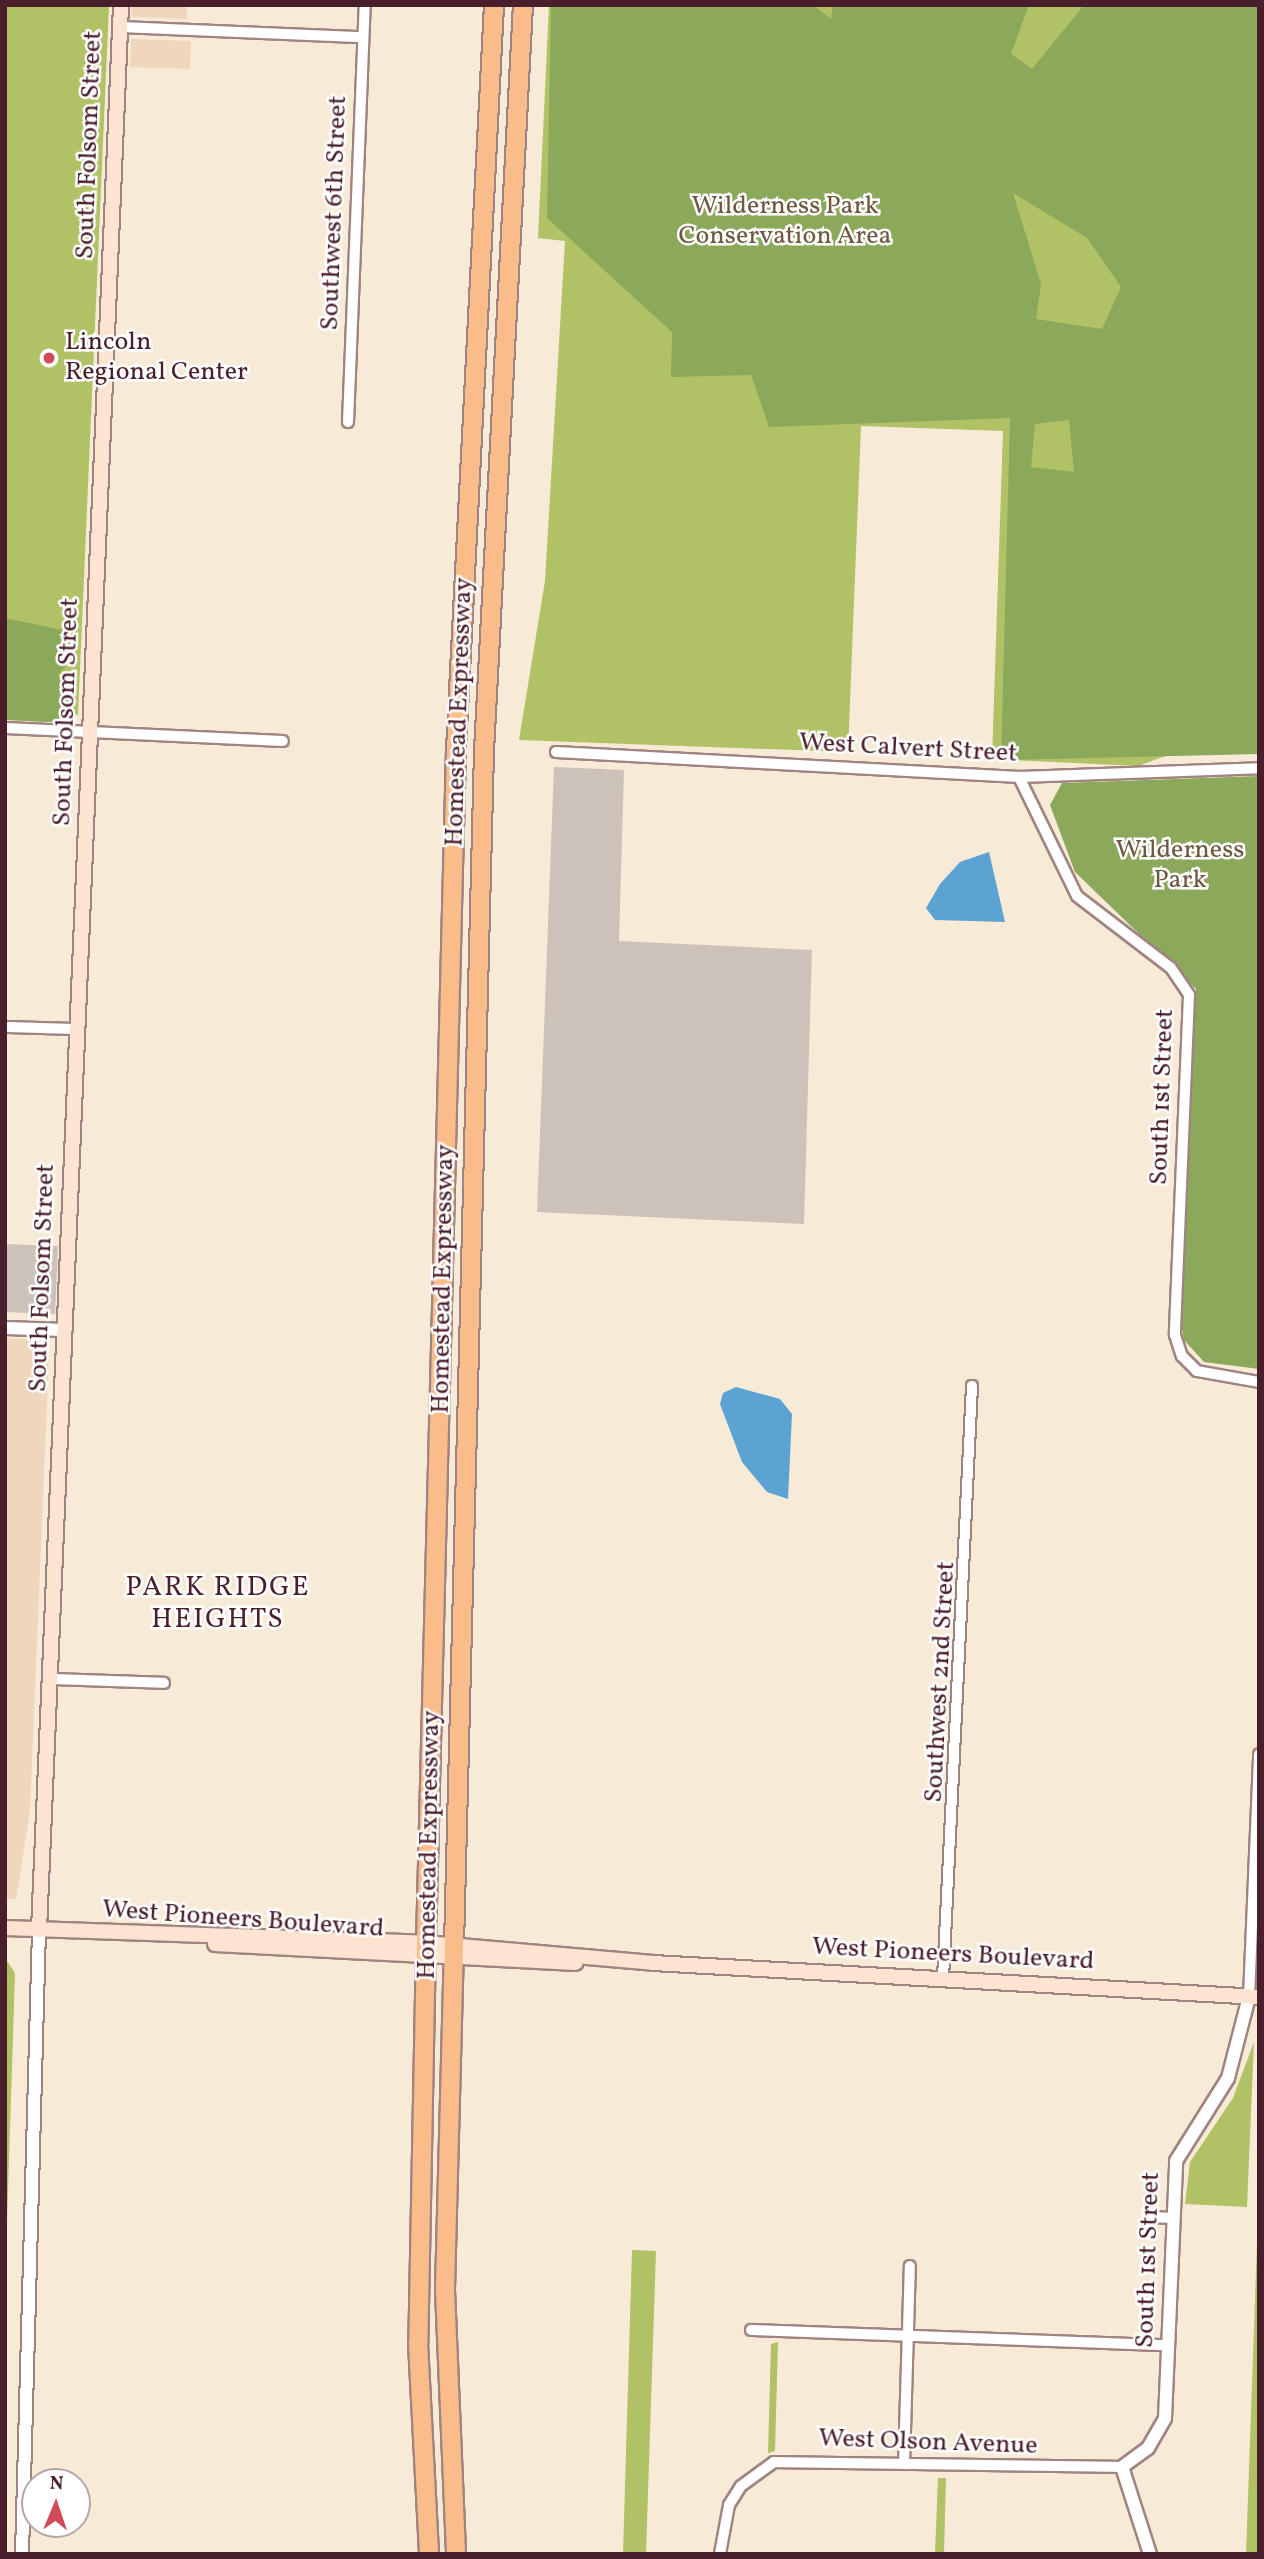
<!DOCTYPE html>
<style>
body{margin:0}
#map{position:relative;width:1264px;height:2559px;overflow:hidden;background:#f7ead7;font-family:Vollkorn,serif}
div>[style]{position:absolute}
.built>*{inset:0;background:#efd6bc}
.industrial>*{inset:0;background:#cdc2b9}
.green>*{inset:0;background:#b0c265}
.forest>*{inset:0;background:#8ca85a}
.water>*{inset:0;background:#5ba3d2}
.roads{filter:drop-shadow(2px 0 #a08481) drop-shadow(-2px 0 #a08481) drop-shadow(0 2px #a08481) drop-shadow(0 -2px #a08481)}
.minor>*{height:10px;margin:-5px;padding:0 5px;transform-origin:5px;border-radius:5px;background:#fff}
.tertiary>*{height:12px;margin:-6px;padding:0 6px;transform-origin:6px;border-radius:6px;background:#fff}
.secondary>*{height:14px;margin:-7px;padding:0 7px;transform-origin:7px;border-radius:7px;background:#fde4d0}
.trunk>*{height:18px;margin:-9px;padding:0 9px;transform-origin:9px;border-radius:9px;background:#f9bc8a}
.motorway>*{height:18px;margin:-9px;padding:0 9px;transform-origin:9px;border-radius:9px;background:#f9bc8a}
.dots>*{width:19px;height:19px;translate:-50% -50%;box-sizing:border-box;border:4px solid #fff;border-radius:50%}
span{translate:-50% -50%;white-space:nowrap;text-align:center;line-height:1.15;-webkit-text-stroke:5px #fff;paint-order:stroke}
.street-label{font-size:26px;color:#4a1f2b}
.park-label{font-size:26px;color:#6e583f}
.poi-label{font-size:26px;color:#4a1f2b}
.left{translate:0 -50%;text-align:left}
.neighbourhood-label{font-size:28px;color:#4a1f2b;letter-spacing:2px}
.frame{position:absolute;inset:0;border:7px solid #4a1f2b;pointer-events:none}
.north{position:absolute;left:21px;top:2468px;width:70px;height:70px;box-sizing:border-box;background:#fff;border:2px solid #b7a5aa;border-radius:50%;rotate:2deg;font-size:19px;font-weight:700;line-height:28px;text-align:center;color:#4a1f2b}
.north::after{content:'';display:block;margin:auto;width:24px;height:32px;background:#d1495b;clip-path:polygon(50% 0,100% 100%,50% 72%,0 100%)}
</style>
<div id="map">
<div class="built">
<div style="clip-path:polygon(132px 5px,187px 5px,187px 19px,131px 17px)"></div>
<div style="clip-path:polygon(131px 39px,191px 41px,190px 69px,130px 67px)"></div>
<div style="clip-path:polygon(5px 1338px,38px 1340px,49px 1353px,30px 1811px,16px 1899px,5px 1899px)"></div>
</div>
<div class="industrial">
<div style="clip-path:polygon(554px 767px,624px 770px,619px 941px,812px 950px,804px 1224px,537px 1212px)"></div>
<div style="clip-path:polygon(5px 1244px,58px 1246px,55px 1314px,5px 1312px)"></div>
</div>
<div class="green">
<div style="clip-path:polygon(5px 5px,109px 5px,78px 715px,5px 711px)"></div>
<div style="clip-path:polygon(549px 5px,1259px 5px,1259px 722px,1138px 766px,992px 759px,1003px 431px,861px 426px,848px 752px,519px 740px,545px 581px,565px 241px,538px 238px)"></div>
<div style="clip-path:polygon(5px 1958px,15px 1973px,5px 2285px)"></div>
<div style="clip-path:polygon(1254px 2042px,1247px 2207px,1185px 2204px,1190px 2162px,1233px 2098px)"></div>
<div style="clip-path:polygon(1259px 2186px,1259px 2554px,1246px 2554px)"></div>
<div style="clip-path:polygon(632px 2250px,656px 2251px,646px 2554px,623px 2554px)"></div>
<div style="clip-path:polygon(778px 2342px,775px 2451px,768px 2453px,771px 2344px)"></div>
<div style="clip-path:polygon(938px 2478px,946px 2478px,944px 2554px,935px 2554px)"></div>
</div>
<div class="forest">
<div style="clip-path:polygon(evenodd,551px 5px,813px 5px,831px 19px,833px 5px,1029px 5px,1011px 54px,1032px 69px,1084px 5px,1259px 5px,1259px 754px,1001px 760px,1010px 418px,769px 427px,751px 375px,671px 377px,672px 332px,547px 218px,551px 5px,1013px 193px,1087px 238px,1121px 287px,1102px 329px,1036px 319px,1041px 284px,1013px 193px,551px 5px,1069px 420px,1074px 472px,1031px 467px,1035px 424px,1069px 420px)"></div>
<div style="clip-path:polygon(5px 618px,67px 631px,64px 648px,74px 657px,58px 675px,67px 689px,66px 723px,5px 720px)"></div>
<div style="clip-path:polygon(1259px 776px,1259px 1369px,1204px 1362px,1184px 1340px,1180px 1318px,1196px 989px,1075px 872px,1050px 805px,1062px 783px)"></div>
</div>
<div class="water">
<div style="clip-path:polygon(989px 852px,1005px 922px,935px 920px,926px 908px,940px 884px,960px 862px)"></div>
<div style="clip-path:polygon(736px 1387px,780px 1399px,792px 1414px,788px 1499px,767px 1492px,742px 1462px,720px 1404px,723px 1393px)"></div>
</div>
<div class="roads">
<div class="minor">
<div style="left:120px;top:27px;width:243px;rotate:2.4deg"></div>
<div style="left:348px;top:422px;width:417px;rotate:-87.7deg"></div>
<div style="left:5px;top:728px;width:278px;rotate:2.7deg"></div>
<div style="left:556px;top:752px;width:464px;rotate:3.1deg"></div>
<div style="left:1019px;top:777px;width:240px;rotate:-2.1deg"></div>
<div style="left:1019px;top:777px;width:132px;rotate:64deg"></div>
<div style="left:1077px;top:896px;width:118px;rotate:37.5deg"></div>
<div style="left:1171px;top:968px;width:32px;rotate:56deg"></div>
<div style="left:1189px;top:995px;width:340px;rotate:92.4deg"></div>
<div style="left:1175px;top:1335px;width:22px;rotate:72deg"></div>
<div style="left:1182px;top:1356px;width:21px;rotate:45deg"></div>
<div style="left:1197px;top:1371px;width:63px;rotate:10.1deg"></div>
<div style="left:5px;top:1027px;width:72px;rotate:1.6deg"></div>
<div style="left:51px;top:1679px;width:113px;rotate:2deg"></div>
<div style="left:943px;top:1979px;width:594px;rotate:-87.2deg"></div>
<div style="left:1249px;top:1997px;width:243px;rotate:-87.6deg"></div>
<div style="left:1153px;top:2217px;width:19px;rotate:3deg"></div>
<div style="left:751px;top:2330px;width:417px;rotate:2.1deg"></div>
<div style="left:904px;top:2464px;width:198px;rotate:-88.3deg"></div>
<div style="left:720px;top:2554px;width:50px;rotate:-79.6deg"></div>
<div style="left:729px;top:2505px;width:22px;rotate:-58deg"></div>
<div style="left:741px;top:2486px;width:41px;rotate:-36deg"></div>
<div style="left:774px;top:2462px;width:348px;rotate:0.8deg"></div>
</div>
<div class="tertiary">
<div style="left:5px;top:1328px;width:60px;rotate:1.9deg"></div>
<div style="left:22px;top:2554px;width:624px;rotate:-88.44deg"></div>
<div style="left:1150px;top:2554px;width:91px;rotate:-107.8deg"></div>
<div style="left:1122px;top:2467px;width:32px;rotate:-36deg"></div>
<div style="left:1148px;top:2448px;width:34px;rotate:-60deg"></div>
<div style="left:1165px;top:2418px;width:257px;rotate:-87.5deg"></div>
<div style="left:1176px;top:2161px;width:98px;rotate:-57.9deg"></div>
<div style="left:1228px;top:2078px;width:84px;rotate:-75.5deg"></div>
</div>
<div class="secondary">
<div style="left:5px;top:1928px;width:421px;rotate:2deg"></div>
<div style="left:426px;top:1943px;width:228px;rotate:5deg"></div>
<div style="left:653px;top:1963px;width:607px;rotate:3.21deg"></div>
<div style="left:39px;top:1930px;width:1927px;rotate:-87.56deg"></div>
<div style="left:215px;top:1944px;width:361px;rotate:3deg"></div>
</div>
<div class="trunk">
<div style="left:426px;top:1943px;width:400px;rotate:91.1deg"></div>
<div style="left:418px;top:2343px;width:211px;rotate:87deg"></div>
<div style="left:454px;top:1945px;width:345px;rotate:91.5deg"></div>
<div style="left:445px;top:2290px;width:264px;rotate:87.6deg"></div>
</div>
<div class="motorway">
<div style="left:426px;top:1943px;width:1193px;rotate:-88.56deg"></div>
<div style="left:456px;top:750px;width:746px;rotate:-87.08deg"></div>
<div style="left:454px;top:1945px;width:1194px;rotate:-88.56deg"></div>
<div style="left:484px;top:751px;width:747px;rotate:-87.01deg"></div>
</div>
</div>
<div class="dots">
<div style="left:49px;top:358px;background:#d1495b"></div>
</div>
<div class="street-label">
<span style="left:90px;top:145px;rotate:-88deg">South Folsom Street</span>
<span style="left:335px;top:213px;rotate:-88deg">Southwest 6th Street</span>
<span style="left:67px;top:712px;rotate:-88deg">South Folsom Street</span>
<span style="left:460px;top:712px;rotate:-88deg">Homestead Expressway</span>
<span style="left:908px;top:749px;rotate:3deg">West Calvert Street</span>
<span style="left:1163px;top:1097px;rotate:-88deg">South 1st Street</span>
<span style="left:43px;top:1278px;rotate:-88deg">South Folsom Street</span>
<span style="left:444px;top:1279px;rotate:-89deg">Homestead Expressway</span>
<span style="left:941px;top:1682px;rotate:-87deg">Southwest 2nd Street</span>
<span style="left:430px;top:1845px;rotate:-89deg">Homestead Expressway</span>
<span style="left:243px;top:1920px;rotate:4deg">West Pioneers Boulevard</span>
<span style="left:953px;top:1955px;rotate:3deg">West Pioneers Boulevard</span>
<span style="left:1149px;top:2260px;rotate:-88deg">South 1st Street</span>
<span style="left:928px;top:2443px;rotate:2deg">West Olson Avenue</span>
</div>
<div class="park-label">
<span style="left:785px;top:222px">Wilderness Park<br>Conservation Area</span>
<span style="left:1180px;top:866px">Wilderness<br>Park</span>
</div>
<div class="poi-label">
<span class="left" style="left:65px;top:358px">Lincoln<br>Regional Center</span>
</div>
<div class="neighbourhood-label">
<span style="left:218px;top:1604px">PARK RIDGE<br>HEIGHTS</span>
</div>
<div class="frame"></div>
<div class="north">N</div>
</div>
